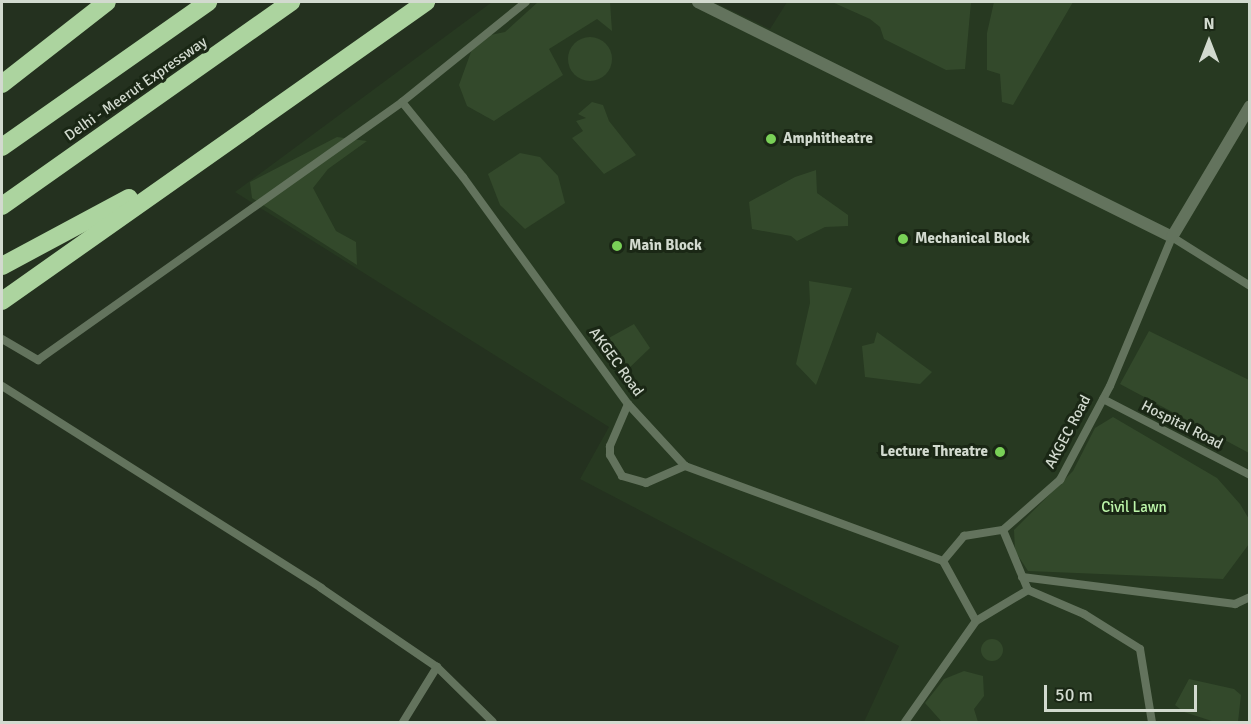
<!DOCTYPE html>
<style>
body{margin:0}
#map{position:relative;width:1251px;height:724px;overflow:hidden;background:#24311f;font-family:Signika,sans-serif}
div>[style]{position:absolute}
.built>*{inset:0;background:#273921}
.green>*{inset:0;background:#33492b}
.round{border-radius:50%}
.lane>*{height:8px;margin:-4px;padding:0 4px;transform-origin:4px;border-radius:4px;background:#63735d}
.street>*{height:12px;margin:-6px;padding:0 6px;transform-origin:6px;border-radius:6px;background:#63735d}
.highway>*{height:18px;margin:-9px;padding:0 9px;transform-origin:9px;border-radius:9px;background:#acd49f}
.dots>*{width:16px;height:16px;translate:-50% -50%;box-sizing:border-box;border:3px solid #1a2715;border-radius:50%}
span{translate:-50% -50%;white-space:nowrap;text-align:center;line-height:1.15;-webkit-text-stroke:6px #1a2715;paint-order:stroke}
.street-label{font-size:15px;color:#d2dacf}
.poi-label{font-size:15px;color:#d2dacf;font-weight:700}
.left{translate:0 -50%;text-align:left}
.right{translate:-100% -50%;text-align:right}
.park-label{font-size:15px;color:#bdf5aa}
.frame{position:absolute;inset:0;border:3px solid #d2dacf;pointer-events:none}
.north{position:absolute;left:1179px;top:12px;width:60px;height:60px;-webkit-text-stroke:4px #1a2715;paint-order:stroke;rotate:0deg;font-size:16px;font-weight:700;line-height:24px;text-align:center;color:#d2dacf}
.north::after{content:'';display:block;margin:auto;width:21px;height:27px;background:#d2dacf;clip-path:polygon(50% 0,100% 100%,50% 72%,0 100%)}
.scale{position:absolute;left:1044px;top:685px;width:153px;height:27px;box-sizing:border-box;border:3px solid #d2dacf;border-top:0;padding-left:8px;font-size:18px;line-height:21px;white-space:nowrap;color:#d2dacf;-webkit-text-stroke:4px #1a2715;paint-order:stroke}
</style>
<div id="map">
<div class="built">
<div style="clip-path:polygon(492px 2px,714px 2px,770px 29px,787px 2px,1249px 2px,1249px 722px,864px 722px,899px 646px,580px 479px,609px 427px,235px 192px)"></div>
</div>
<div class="green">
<div style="clip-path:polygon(538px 2px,610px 2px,612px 31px,597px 19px,549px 49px,563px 75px,494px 121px,467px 106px,459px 85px,476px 38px,505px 32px)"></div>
<div style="clip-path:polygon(832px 2px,971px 2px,965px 69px,946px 70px,884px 39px,880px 27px,870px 19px)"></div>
<div style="clip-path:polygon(994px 2px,1073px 2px,1013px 105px,1002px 102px,1000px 74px,987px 70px,987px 33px)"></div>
<div class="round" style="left:568px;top:37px;width:44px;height:44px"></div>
<div style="clip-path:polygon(592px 102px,603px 105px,609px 121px,636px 155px,604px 174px,572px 138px,583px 131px,576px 121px,586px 118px,578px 114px)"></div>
<div style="clip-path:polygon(337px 137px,367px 141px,328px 169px,313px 188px,336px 231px,356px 242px,357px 265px,252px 198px,250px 182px)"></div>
<div style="clip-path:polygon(520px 153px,540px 157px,558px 176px,565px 203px,525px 229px,500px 205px,488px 174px)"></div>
<div style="clip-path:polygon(816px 170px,817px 193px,848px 215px,848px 226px,825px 227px,797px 241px,791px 236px,752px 229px,749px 202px,795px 177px)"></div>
<div style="clip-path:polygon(809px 281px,852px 288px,816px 385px,796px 364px,810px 303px)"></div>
<div style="clip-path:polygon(634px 324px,650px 348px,624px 373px,614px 368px,598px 344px)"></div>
<div style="clip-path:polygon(1149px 331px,1249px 380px,1249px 453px,1120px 384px)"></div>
<div style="clip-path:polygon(877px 332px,932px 372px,920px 384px,865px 377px,862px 346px,874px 343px)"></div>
<div style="clip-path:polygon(1113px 417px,1217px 478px,1240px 504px,1249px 519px,1249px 544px,1223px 579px,1028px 571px,1015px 551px,1014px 530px,1073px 471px,1095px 428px)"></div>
<div class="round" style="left:981px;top:639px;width:22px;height:22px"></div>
<div style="clip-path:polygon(964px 671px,983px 676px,984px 696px,974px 709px,978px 722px,942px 722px,925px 703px,944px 679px)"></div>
<div style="clip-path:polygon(1189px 679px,1234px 689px,1241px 695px,1238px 722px,1215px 722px,1184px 712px,1175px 705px)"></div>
</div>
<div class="lane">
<div style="left:402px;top:102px;width:97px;rotate:50.9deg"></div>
<div style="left:463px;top:177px;width:281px;rotate:54deg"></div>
<div style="left:628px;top:404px;width:84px;rotate:47.4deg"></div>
<div style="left:685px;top:466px;width:275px;rotate:20.2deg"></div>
<div style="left:943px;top:561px;width:33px;rotate:-50deg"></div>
<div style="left:964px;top:536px;width:39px;rotate:-9deg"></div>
<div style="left:1003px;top:530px;width:76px;rotate:-41.3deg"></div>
<div style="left:1060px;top:480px;width:106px;rotate:-62deg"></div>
<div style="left:1110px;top:386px;width:161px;rotate:-67.4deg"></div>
<div style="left:1172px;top:237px;width:92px;rotate:32.1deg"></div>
<div style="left:2px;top:339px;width:42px;rotate:30.3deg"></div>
<div style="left:38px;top:360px;width:446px;rotate:-35.3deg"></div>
<div style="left:402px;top:102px;width:159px;rotate:-38.9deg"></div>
<div style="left:2px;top:386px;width:378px;rotate:32.3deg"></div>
<div style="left:321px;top:588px;width:140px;rotate:34.3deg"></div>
<div style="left:437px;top:667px;width:78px;rotate:44.5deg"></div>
<div style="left:1103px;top:399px;width:165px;rotate:27.3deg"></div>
<div style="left:628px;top:404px;width:46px;rotate:113.2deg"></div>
<div style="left:610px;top:446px;width:9px;rotate:90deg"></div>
<div style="left:610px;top:455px;width:24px;rotate:60deg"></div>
<div style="left:622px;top:476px;width:25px;rotate:16deg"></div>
<div style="left:646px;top:483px;width:43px;rotate:-23.6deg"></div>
<div style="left:943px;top:561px;width:68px;rotate:61.2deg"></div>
<div style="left:976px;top:621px;width:61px;rotate:-30.8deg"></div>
<div style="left:1028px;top:590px;width:65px;rotate:-112.6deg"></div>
<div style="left:1022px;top:577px;width:215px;rotate:7.2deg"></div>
<div style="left:1235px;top:604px;width:17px;rotate:-25deg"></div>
<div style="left:1028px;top:590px;width:61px;rotate:23.2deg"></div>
<div style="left:1084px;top:614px;width:66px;rotate:32deg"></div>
<div style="left:1140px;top:649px;width:74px;rotate:80.7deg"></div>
<div style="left:403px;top:722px;width:65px;rotate:-58.3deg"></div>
<div style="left:905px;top:722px;width:123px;rotate:-54.9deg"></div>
</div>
<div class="street">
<div style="left:698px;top:2px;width:529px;rotate:26.37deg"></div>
<div style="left:1172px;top:237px;width:152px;rotate:-59.2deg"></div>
</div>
<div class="highway">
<div style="left:2px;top:84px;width:133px;rotate:-38deg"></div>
<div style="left:2px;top:147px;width:252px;rotate:-35.1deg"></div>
<div style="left:2px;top:206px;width:354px;rotate:-35.2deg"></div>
<div style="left:2px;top:266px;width:144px;rotate:-28.2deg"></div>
<div style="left:2px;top:301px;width:519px;rotate:-35.19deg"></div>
</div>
<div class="dots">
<div style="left:771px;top:139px;background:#79d157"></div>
<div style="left:903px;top:239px;background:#79d157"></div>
<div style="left:617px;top:246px;background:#79d157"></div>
<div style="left:1000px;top:452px;background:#79d157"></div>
</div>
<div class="street-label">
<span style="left:136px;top:89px;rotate:-35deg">Delhi - Meerut Expressway</span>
<span style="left:616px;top:362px;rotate:54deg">AKGEC Road</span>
<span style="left:1182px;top:425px;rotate:27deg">Hospital Road</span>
<span style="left:1068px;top:432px;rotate:-62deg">AKGEC Road</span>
</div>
<div class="poi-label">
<span class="left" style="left:783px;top:139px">Amphitheatre</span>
<span class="left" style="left:915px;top:239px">Mechanical Block</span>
<span class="left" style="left:629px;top:246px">Main Block</span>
<span class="right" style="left:988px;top:452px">Lecture Threatre</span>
</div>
<div class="park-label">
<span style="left:1134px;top:508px">Civil Lawn</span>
</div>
<div class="frame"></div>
<div class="north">N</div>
<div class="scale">50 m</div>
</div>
